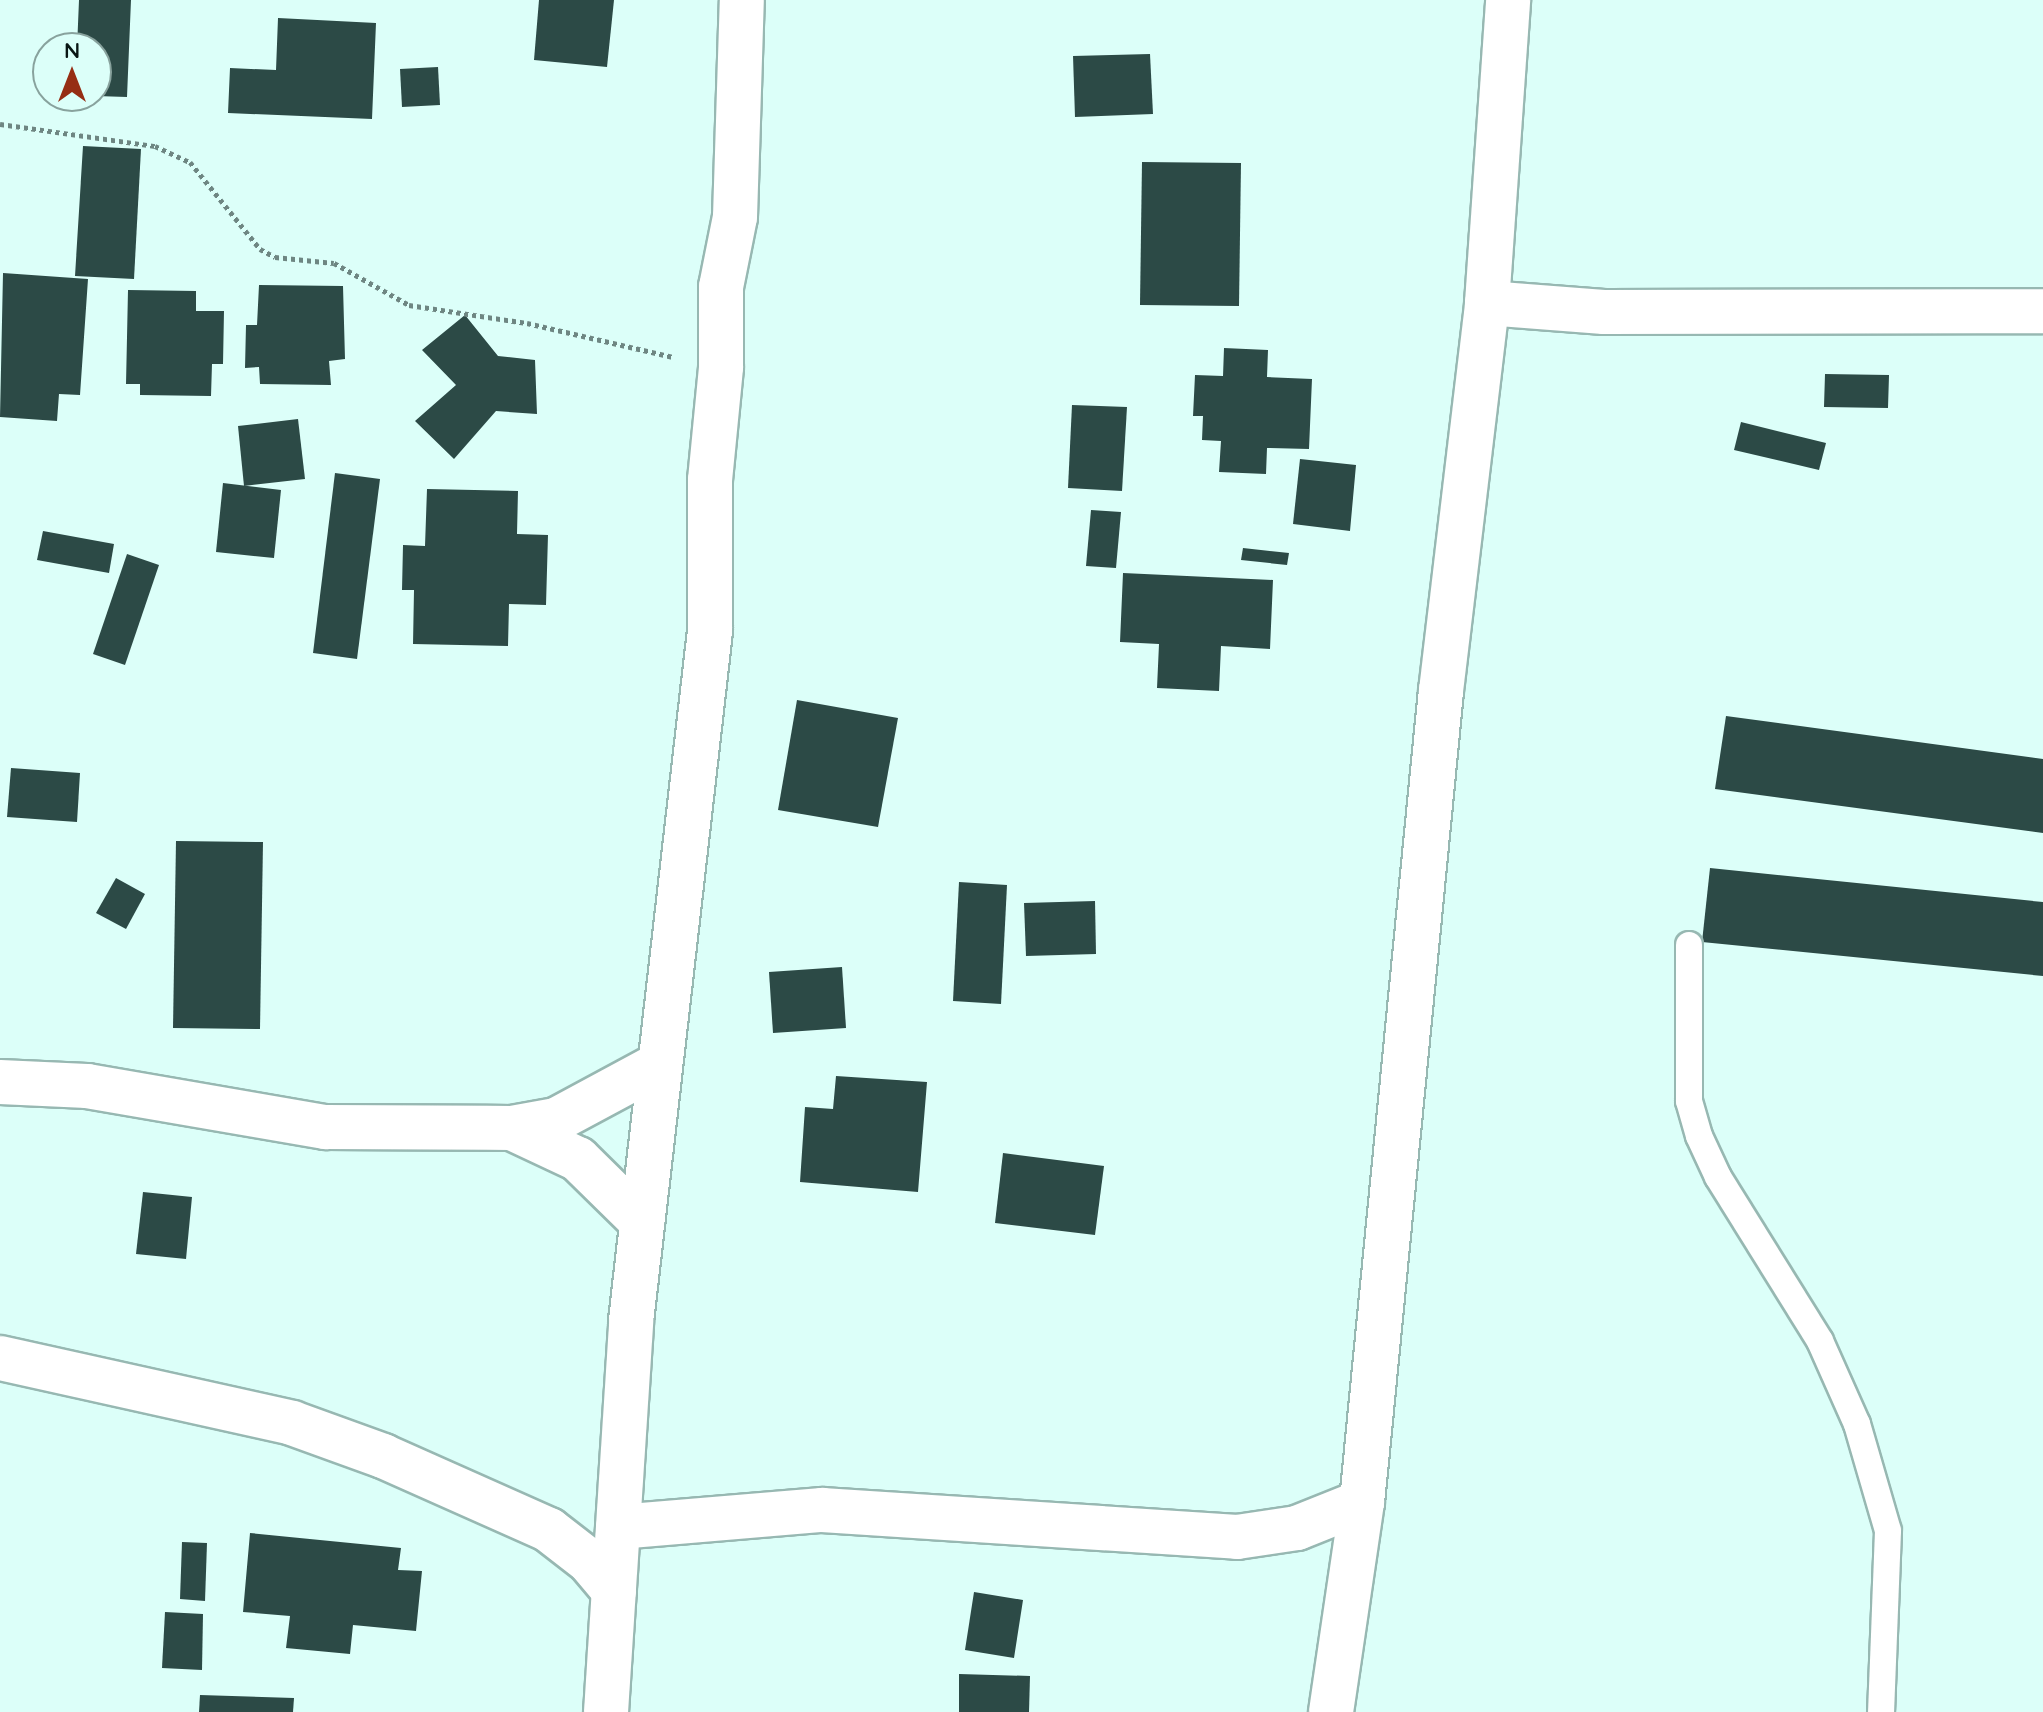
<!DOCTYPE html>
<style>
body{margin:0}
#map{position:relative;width:2043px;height:1712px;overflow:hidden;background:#dcfff9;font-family:Quicksand,sans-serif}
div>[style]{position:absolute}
.building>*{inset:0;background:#2c4a46}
.path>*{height:5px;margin-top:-2.5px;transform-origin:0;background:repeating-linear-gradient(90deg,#6e8682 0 4px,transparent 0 8px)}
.roads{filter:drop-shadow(2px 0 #97b8b2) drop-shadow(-2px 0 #97b8b2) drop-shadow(0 2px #97b8b2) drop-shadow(0 -2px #97b8b2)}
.lane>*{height:26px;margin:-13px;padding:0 13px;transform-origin:13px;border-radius:13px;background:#fff}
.street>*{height:44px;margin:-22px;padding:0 22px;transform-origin:22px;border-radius:22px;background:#fff}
span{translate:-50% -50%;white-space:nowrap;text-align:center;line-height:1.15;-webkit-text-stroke:8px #dcfff9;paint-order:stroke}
.north{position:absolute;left:32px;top:32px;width:80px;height:80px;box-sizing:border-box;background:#dcfff9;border:2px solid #88a29d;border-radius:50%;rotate:0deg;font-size:22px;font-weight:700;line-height:32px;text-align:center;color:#091614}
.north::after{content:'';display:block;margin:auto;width:28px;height:36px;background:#962e14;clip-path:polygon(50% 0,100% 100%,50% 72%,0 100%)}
</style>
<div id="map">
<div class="building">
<div style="clip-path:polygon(79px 0,131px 0,127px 97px,96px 96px,96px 48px,77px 48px)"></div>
<div style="clip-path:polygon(539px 0,614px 0,607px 67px,534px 60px)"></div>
<div style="clip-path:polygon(278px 18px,376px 23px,372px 119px,228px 113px,230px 68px,276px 70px)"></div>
<div style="clip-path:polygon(1150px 54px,1153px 114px,1075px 117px,1073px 56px)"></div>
<div style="clip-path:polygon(438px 67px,440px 105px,402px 107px,400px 69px)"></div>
<div style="clip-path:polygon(83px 146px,141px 149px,134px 279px,75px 276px)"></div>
<div style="clip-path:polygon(1142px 162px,1241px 163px,1239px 306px,1140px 305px)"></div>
<div style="clip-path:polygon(3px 273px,88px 279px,80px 395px,59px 394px,57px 421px,0 417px)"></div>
<div style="clip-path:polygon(259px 285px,343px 286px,345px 359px,329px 361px,331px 385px,260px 384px,259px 367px,245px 368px,246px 325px,257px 325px)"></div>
<div style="clip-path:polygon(128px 290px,196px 291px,196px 311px,224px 311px,223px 364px,212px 364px,211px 396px,140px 395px,140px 384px,126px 384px)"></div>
<div style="clip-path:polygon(465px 315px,498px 356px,535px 360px,537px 414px,496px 411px,454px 459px,415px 421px,456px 385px,422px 350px)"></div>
<div style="clip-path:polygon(1224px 348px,1268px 350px,1267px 377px,1312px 379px,1309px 449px,1267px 448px,1266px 474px,1219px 472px,1221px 441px,1202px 440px,1203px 416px,1193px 416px,1195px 375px,1223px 376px)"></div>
<div style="clip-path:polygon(1825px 374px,1889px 375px,1888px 408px,1824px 407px)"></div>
<div style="clip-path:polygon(1072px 405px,1127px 407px,1122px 491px,1068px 488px)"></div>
<div style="clip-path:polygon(298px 419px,305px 479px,244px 486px,238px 426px)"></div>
<div style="clip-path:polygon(1741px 422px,1826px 443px,1819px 470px,1734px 450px)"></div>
<div style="clip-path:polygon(1300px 459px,1356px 465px,1350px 531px,1293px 524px)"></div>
<div style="clip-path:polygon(335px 473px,380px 479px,357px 659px,313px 653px)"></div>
<div style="clip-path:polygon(223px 483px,281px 490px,274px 558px,216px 552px)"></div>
<div style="clip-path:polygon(427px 489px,518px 491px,517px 534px,548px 535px,546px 605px,509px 604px,508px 646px,413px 644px,414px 590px,402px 590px,403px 545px,425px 546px)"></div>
<div style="clip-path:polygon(1091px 510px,1121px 512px,1116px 568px,1086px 566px)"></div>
<div style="clip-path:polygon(43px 531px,114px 544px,109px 573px,37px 560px)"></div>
<div style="clip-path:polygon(1243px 548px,1289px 553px,1287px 565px,1241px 560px)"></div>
<div style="clip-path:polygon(127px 554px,159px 565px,125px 665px,93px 654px)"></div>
<div style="clip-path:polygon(1123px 573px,1273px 580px,1270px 649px,1221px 646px,1219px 691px,1157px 688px,1159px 644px,1120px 642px)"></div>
<div style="clip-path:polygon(797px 700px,898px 718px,878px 827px,778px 810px)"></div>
<div style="clip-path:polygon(1726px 716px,2043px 759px,2043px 833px,1715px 789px)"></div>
<div style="clip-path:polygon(11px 768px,80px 773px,77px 822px,7px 817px)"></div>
<div style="clip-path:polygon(176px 841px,263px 842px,260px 1029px,173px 1028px)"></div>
<div style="clip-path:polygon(1710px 868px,2043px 902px,2043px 976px,1702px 942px)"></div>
<div style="clip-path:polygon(116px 878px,145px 894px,126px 929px,96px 913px)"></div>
<div style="clip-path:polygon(959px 882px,1007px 885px,1001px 1004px,953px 1001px)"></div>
<div style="clip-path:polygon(1095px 901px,1096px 954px,1026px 956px,1024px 903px)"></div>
<div style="clip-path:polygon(842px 967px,846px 1028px,773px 1033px,769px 972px)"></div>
<div style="clip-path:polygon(836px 1076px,927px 1082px,918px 1192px,800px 1182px,805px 1107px,833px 1109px)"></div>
<div style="clip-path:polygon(1003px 1153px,1104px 1166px,1095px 1235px,995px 1223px)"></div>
<div style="clip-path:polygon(143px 1192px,192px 1197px,186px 1259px,136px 1254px)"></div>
<div style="clip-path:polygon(250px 1533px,401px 1548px,398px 1570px,422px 1571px,416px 1631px,353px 1625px,350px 1654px,286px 1648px,290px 1616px,243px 1612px)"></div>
<div style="clip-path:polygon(182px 1542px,207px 1543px,205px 1601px,180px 1599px)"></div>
<div style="clip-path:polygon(974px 1592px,1023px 1600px,1014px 1658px,965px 1650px)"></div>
<div style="clip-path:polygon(165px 1612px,203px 1614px,202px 1670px,162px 1668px)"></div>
<div style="clip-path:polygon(959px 1674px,1030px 1676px,1029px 1712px,959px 1712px)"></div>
<div style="clip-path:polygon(200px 1695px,294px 1698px,293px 1712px,199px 1712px)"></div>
</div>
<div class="path">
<div style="left:0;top:124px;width:157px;rotate:8.1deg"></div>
<div style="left:155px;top:146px;width:38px;rotate:25deg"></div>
<div style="left:190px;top:162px;width:112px;rotate:51.2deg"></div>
<div style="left:260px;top:249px;width:17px;rotate:28deg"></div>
<div style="left:275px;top:257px;width:59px;rotate:5.8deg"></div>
<div style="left:334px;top:263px;width:86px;rotate:29.2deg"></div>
<div style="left:409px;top:305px;width:119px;rotate:8.7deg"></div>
<div style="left:527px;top:323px;width:150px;rotate:13.1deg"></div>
</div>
<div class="roads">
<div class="lane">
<div style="left:1689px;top:945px;width:156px;rotate:90deg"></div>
<div style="left:1689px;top:1101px;width:36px;rotate:74deg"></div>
<div style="left:1699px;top:1136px;width:45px;rotate:65.1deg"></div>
<div style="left:1718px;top:1177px;width:193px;rotate:58.1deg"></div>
<div style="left:1820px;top:1341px;width:91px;rotate:66deg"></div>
<div style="left:1857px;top:1424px;width:111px;rotate:73.8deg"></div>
<div style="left:1888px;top:1531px;width:181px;rotate:92.2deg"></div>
</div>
<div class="street">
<div style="left:1487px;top:303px;width:117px;rotate:4.4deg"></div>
<div style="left:1604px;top:312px;width:439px;rotate:-0.1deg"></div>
<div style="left:0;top:1082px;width:87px;rotate:2.6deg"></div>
<div style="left:87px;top:1086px;width:242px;rotate:9.8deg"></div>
<div style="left:325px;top:1127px;width:187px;rotate:0.3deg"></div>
<div style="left:512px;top:1128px;width:45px;rotate:-10.3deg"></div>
<div style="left:556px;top:1120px;width:118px;rotate:-28.3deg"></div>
<div style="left:512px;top:1128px;width:73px;rotate:25.2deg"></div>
<div style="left:578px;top:1159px;width:90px;rotate:44.5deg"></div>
<div style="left:0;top:1358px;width:299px;rotate:12.5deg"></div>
<div style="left:292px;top:1423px;width:97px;rotate:19.9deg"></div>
<div style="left:383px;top:1456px;width:182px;rotate:24deg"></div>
<div style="left:549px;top:1530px;width:51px;rotate:37.8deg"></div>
<div style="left:589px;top:1561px;width:39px;rotate:50deg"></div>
<div style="left:618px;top:1527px;width:205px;rotate:-4.8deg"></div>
<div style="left:822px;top:1510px;width:416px;rotate:3.7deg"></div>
<div style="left:1237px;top:1537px;width:61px;rotate:-8.5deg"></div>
<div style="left:1297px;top:1528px;width:70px;rotate:-21.8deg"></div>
<div style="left:606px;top:1712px;width:392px;rotate:-86.3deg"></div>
<div style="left:631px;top:1321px;width:695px;rotate:-83.47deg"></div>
<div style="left:710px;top:631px;width:151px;rotate:-90deg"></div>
<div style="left:710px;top:480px;width:114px;rotate:-84.4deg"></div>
<div style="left:721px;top:367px;width:80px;rotate:-90deg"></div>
<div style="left:721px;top:287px;width:71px;rotate:-78.7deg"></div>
<div style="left:735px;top:217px;width:217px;rotate:-88.2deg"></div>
<div style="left:1331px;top:1712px;width:212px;rotate:-81.6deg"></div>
<div style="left:1362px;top:1502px;width:815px;rotate:-84.44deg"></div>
<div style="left:1441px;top:691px;width:391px;rotate:-83.2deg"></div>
<div style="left:1487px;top:303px;width:304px;rotate:-86deg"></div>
</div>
</div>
<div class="north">N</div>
</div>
